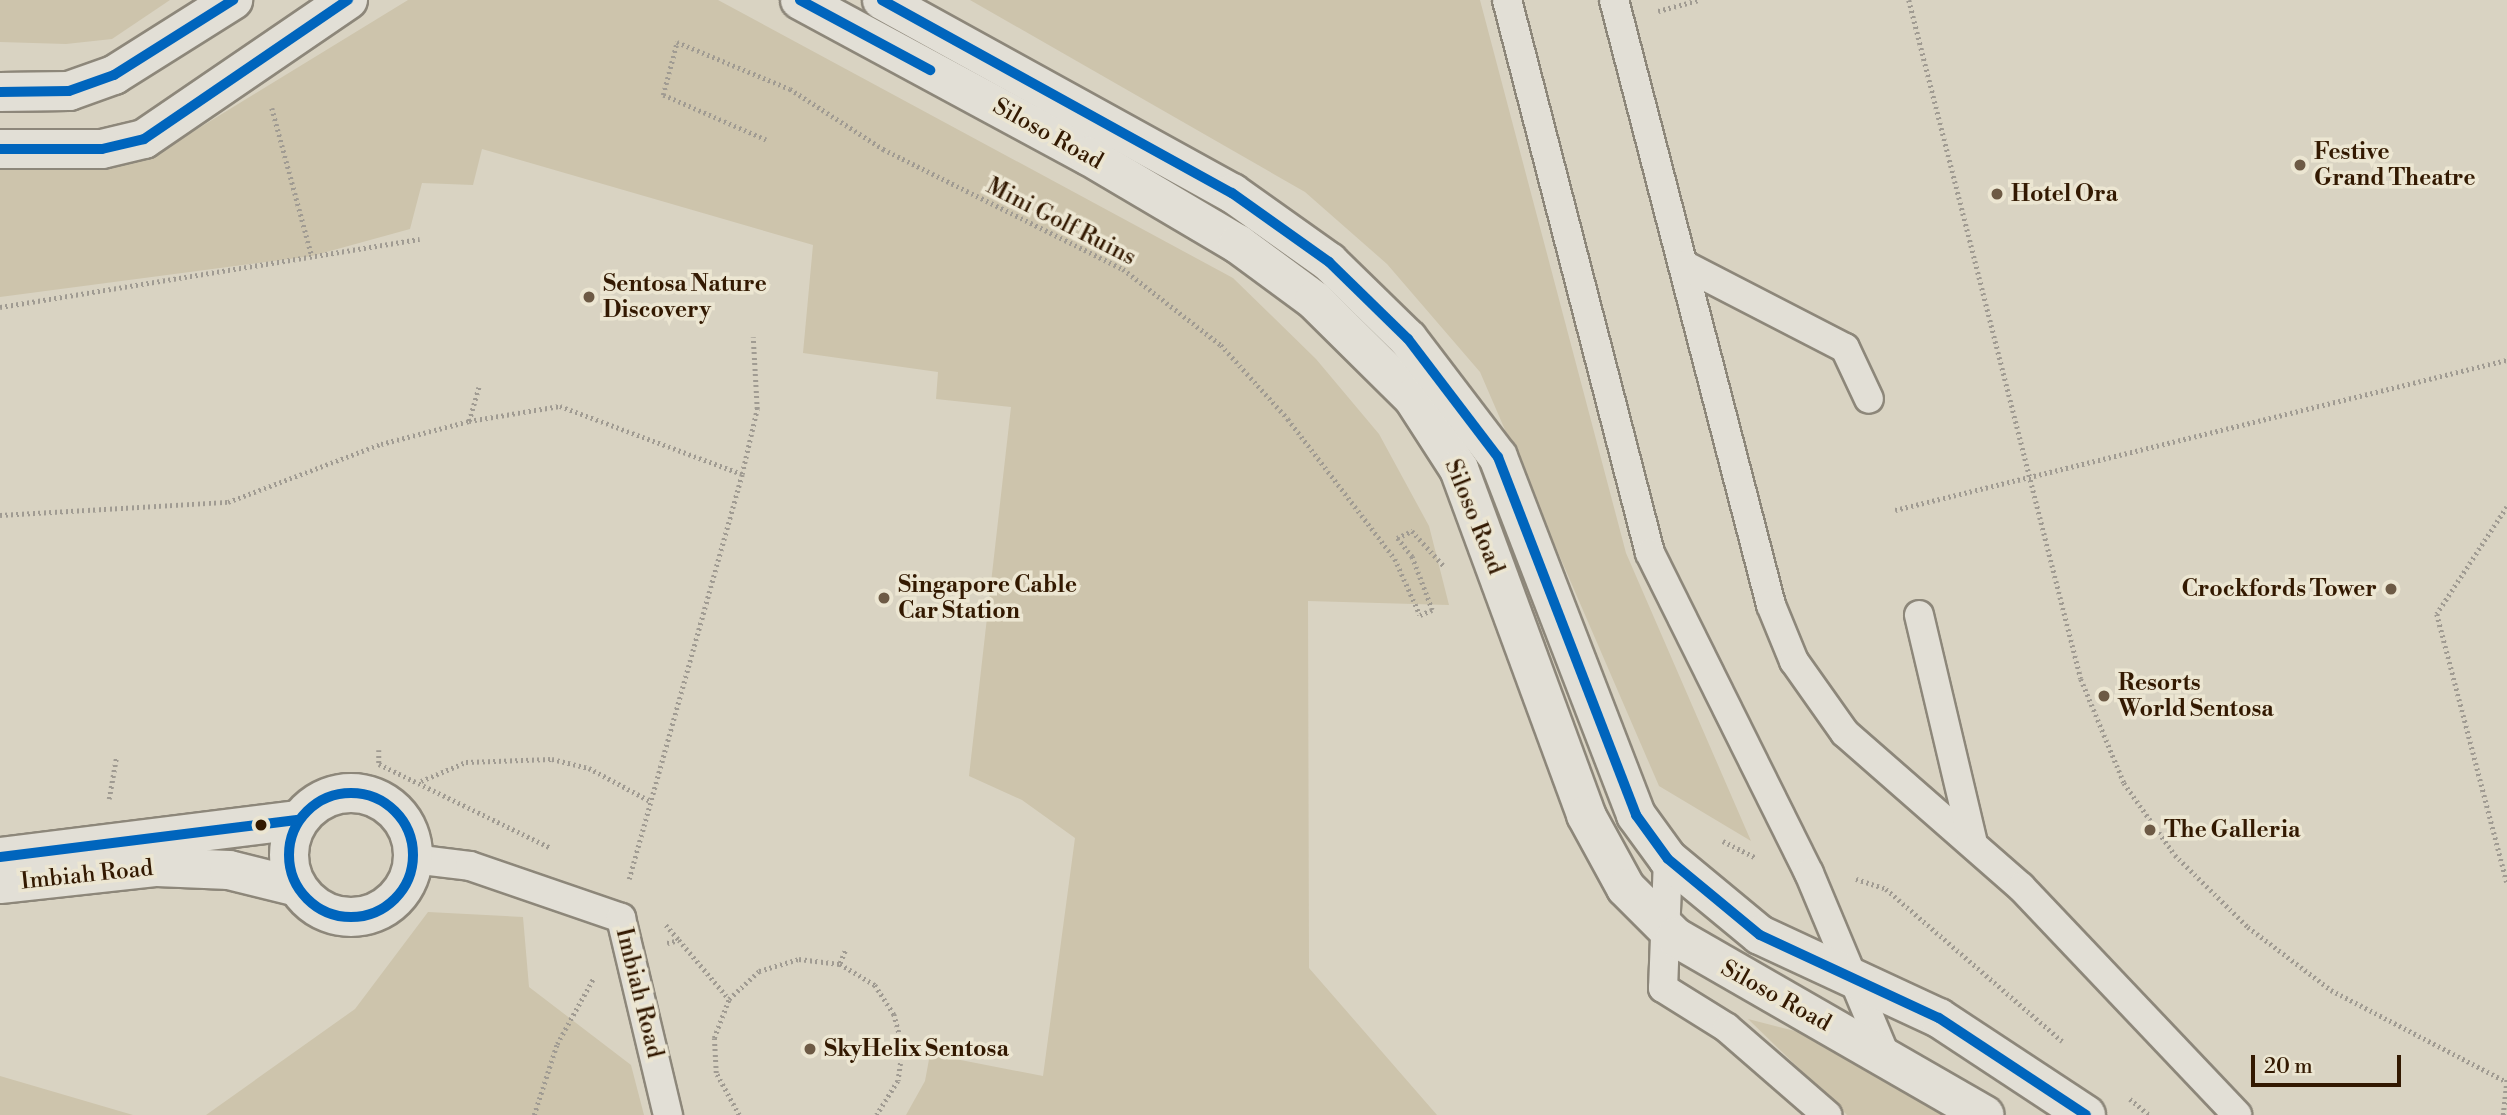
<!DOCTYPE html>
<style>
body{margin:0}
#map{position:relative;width:2507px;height:1115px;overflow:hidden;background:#d9d3c2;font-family:"Libre Bodoni",serif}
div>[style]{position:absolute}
.green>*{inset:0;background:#cdc4ac}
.path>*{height:4.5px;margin-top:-2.25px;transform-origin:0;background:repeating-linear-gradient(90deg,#a09b92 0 2px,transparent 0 5.5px)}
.roads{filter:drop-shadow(2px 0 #8d877a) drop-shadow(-2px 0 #8d877a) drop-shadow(0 2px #8d877a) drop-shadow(0 -2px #8d877a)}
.service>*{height:28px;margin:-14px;padding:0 14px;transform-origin:14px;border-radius:14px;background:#e2dfd6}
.minor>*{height:38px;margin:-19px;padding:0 19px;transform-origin:19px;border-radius:19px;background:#e2dfd6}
.minor>.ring{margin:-19px;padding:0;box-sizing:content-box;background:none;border:38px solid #e2dfd6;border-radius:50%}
.bus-1>*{height:10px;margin:-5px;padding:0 5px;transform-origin:5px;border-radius:5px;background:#0065bd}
.bus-1>.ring{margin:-5px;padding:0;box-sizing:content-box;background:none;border:10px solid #0065bd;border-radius:50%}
.dots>*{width:19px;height:19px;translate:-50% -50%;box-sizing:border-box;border:4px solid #ece6d2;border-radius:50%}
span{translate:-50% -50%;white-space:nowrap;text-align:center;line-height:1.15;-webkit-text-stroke:7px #ece6d2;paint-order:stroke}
.street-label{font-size:23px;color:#331901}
.poi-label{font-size:23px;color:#331901;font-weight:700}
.left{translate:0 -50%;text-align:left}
.right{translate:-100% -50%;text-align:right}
.scale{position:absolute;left:2251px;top:1055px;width:150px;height:32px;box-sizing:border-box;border:4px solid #331901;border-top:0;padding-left:9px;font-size:21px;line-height:24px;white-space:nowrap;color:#331901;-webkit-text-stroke:5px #ece6d2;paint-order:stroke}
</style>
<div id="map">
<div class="green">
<div style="clip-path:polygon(0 0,170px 0,112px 39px,66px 44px,0 42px)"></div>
<div style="clip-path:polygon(408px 0,718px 0,1233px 278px,1316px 359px,1379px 434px,1429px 526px,1449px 605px,1308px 601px,1309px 968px,1437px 1115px,906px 1115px,925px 1081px,930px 1054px,1043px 1076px,1075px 838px,1022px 800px,969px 776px,1011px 407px,936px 399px,938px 372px,803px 353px,813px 245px,482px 149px,473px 185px,422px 183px,410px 229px,312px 256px,0 297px,0 164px,107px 164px,181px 139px)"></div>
<div style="clip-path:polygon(970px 0,1480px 0,1626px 553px,1751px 841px,1659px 786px,1480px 372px,1387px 264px,1305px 192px)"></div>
<div style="clip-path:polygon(428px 912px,523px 917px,529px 987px,631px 1065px,644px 1115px,206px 1115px,355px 1009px)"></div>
<div style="clip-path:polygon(1748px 1019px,1799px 1032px,1951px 1115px,1847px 1115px)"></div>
<div style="clip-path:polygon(0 1076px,133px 1115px,0 1115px)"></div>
</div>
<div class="path">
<div style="left:1909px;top:0;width:700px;rotate:75.79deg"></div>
<div style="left:2081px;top:679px;width:113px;rotate:67.5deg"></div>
<div style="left:2124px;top:783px;width:88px;rotate:54.7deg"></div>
<div style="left:2175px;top:855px;width:103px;rotate:44.6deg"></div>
<div style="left:2248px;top:927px;width:104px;rotate:37.2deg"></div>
<div style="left:2331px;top:990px;width:196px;rotate:27.6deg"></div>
<div style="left:1658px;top:11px;width:42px;rotate:-15deg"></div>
<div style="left:272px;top:108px;width:153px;rotate:74.9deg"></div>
<div style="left:766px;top:140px;width:112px;rotate:-156.4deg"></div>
<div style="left:663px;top:95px;width:55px;rotate:-75.2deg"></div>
<div style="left:677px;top:42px;width:122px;rotate:22.6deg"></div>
<div style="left:790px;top:89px;width:111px;rotate:32.8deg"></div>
<div style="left:883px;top:149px;width:268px;rotate:26.6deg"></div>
<div style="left:1123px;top:269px;width:124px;rotate:37.8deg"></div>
<div style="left:1221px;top:345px;width:100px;rotate:47.8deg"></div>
<div style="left:1288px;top:419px;width:176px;rotate:52.6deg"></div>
<div style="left:1395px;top:559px;width:61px;rotate:65.9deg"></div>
<div style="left:1420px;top:615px;width:13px;rotate:-23deg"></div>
<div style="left:1432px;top:610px;width:57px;rotate:-110.7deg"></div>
<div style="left:1412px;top:557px;width:24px;rotate:-128deg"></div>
<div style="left:1397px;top:538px;width:17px;rotate:-25deg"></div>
<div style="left:1412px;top:531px;width:47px;rotate:47.6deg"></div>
<div style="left:0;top:307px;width:425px;rotate:-9.2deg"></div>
<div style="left:469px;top:421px;width:92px;rotate:-9.4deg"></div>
<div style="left:560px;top:406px;width:194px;rotate:20.5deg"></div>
<div style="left:2507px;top:507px;width:128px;rotate:123.2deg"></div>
<div style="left:2437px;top:614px;width:277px;rotate:75.4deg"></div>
<div style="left:1895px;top:510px;width:630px;rotate:-13.77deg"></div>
<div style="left:0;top:515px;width:228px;rotate:-3.3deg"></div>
<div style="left:228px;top:502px;width:164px;rotate:-20.8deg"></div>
<div style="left:381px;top:444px;width:91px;rotate:-14.6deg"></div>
<div style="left:469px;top:421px;width:35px;rotate:-74deg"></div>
<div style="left:379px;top:750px;width:14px;rotate:90deg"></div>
<div style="left:379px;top:764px;width:191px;rotate:26deg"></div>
<div style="left:421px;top:781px;width:49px;rotate:-22.9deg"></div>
<div style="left:466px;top:762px;width:86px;rotate:-2deg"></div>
<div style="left:552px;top:759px;width:38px;rotate:14deg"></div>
<div style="left:589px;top:768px;width:69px;rotate:28.4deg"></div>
<div style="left:109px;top:799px;width:41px;rotate:-80.1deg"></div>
<div style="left:1723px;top:841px;width:37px;rotate:27deg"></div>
<div style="left:629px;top:879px;width:420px;rotate:-74.4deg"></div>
<div style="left:742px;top:474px;width:67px;rotate:-77deg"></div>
<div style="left:757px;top:409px;width:72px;rotate:-93.2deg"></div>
<div style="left:1856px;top:879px;width:32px;rotate:18deg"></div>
<div style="left:1886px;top:889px;width:233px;rotate:40.8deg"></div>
<div style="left:666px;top:925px;width:20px;rotate:49deg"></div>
<div style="left:667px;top:943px;width:12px;rotate:-14deg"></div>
<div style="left:679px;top:940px;width:77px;rotate:49.7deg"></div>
<div style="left:840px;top:963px;width:16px;rotate:-68deg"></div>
<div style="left:2130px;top:1099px;width:25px;rotate:40deg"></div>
<div style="left:534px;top:1115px;width:75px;rotate:-72.1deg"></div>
<div style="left:557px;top:1044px;width:74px;rotate:-61deg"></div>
<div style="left:739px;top:1115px;width:48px;rotate:-118.7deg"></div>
<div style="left:716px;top:1073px;width:35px;rotate:-93deg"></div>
<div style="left:714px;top:1038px;width:42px;rotate:-69deg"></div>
<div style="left:729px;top:999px;width:41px;rotate:-43deg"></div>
<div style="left:759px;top:971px;width:42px;rotate:-16.7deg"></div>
<div style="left:799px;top:959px;width:41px;rotate:7deg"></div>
<div style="left:840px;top:964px;width:41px;rotate:31deg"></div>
<div style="left:875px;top:985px;width:35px;rotate:57deg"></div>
<div style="left:894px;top:1014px;width:34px;rotate:75deg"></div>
<div style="left:903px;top:1047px;width:34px;rotate:98deg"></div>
<div style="left:898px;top:1081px;width:40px;rotate:122deg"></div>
<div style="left:2503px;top:1115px;width:37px;rotate:-84deg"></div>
</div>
<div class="roads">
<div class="service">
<div style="left:1507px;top:0;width:571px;rotate:75.5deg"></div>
<div style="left:1650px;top:553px;width:357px;rotate:63.6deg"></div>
<div style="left:1809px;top:873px;width:199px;rotate:67.3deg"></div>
<div style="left:1614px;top:0;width:625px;rotate:75.45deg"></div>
<div style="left:1771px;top:605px;width:61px;rotate:67.7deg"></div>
<div style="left:1794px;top:661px;width:88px;rotate:54.7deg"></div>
<div style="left:1845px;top:733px;width:234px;rotate:41.2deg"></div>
<div style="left:2021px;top:887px;width:314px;rotate:46.5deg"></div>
<div style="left:1684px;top:265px;width:181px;rotate:27.3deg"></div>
<div style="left:1845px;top:348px;width:56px;rotate:64.8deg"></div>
<div style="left:1919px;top:615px;width:231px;rotate:76.7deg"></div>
<div style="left:413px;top:859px;width:57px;rotate:7deg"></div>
<div style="left:470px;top:866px;width:160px;rotate:19deg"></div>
<div style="left:621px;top:918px;width:203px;rotate:76.6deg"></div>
<div style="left:1668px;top:859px;width:129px;rotate:92.2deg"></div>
<div style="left:1663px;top:988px;width:75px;rotate:32deg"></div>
<div style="left:1727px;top:1028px;width:133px;rotate:41deg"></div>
</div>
<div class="minor">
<div style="left:800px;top:0;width:328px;rotate:28.4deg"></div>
<div style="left:1089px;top:156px;width:173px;rotate:30.6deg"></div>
<div style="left:1238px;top:244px;width:94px;rotate:36.4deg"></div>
<div style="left:1314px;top:300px;width:139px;rotate:44.7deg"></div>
<div style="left:1413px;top:398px;width:85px;rotate:57.1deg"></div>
<div style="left:1459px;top:469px;width:369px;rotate:69.8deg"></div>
<div style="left:1586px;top:815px;width:83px;rotate:61.3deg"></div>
<div style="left:1626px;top:888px;width:69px;rotate:45deg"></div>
<div style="left:1675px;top:937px;width:357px;rotate:29.9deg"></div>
<div style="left:882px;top:0;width:400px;rotate:28.9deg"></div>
<div style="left:1232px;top:193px;width:119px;rotate:35.4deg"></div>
<div style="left:1329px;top:262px;width:110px;rotate:44.3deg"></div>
<div style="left:1408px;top:339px;width:148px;rotate:52.7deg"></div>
<div style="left:1498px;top:457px;width:384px;rotate:68.9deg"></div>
<div style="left:1636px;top:815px;width:54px;rotate:54deg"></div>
<div style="left:1668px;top:859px;width:119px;rotate:39.6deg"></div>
<div style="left:1760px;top:935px;width:197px;rotate:24.9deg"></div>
<div style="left:1939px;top:1018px;width:176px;rotate:33.4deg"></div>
<div style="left:0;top:92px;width:69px;rotate:-0.8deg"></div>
<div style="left:69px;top:91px;width:48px;rotate:-19.6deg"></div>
<div style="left:114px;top:75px;width:141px;rotate:-32.2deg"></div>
<div style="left:0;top:149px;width:102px"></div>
<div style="left:102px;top:149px;width:43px;rotate:-13.4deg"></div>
<div style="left:144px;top:139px;width:247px;rotate:-34.3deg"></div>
<div class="ring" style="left:289px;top:793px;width:86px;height:86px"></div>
<div style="left:0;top:857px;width:301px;rotate:-7.1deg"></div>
<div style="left:0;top:884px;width:158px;rotate:-6.2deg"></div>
<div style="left:157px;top:867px;width:72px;rotate:2.4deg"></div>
<div style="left:229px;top:870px;width:70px;rotate:14deg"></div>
</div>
</div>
<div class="bus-1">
<div style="left:800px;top:0;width:148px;rotate:28.3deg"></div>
<div style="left:882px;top:0;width:400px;rotate:28.9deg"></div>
<div style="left:1232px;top:193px;width:119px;rotate:35.4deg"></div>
<div style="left:1329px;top:262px;width:110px;rotate:44.3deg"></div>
<div style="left:1408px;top:339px;width:148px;rotate:52.7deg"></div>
<div style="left:1498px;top:457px;width:384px;rotate:68.9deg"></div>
<div style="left:1636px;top:815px;width:54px;rotate:54deg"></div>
<div style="left:1668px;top:859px;width:119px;rotate:39.6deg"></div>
<div style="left:1760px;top:935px;width:197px;rotate:24.9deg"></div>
<div style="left:1939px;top:1018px;width:176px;rotate:33.4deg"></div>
<div style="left:0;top:92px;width:69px;rotate:-0.8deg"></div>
<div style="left:69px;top:91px;width:48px;rotate:-19.6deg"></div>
<div style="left:114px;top:75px;width:141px;rotate:-32.2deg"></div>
<div style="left:0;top:149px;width:102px"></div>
<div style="left:102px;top:149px;width:43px;rotate:-13.4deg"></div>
<div style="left:144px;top:139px;width:247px;rotate:-34.3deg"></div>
<div class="ring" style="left:289px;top:793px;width:114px;height:114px"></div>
<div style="left:0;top:857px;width:301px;rotate:-7.1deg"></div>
</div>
<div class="dots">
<div style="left:2300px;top:165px;background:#6d5a45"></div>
<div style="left:1997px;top:194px;background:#6d5a45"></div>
<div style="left:589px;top:297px;background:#6d5a45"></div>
<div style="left:2391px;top:589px;background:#6d5a45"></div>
<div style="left:884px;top:598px;background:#6d5a45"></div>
<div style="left:2104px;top:696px;background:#6d5a45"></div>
<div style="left:261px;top:825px;background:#331901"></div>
<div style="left:2150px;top:830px;background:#6d5a45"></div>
<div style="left:810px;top:1049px;background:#6d5a45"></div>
</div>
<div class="street-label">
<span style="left:1048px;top:134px;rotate:29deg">Siloso Road</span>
<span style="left:1061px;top:222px;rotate:27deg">Mini Golf Ruins</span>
<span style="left:1474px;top:517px;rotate:68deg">Siloso Road</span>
<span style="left:87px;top:875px;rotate:-6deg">Imbiah Road</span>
<span style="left:639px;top:993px;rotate:76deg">Imbiah Road</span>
<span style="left:1776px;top:996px;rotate:29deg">Siloso Road</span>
</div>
<div class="poi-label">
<span class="left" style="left:2314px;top:165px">Festive<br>Grand Theatre</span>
<span class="left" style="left:2011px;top:194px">Hotel Ora</span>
<span class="left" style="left:603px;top:297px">Sentosa Nature<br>Discovery</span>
<span class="left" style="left:898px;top:598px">Singapore Cable<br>Car Station</span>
<span class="right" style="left:2377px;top:589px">Crockfords Tower</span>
<span class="left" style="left:2118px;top:696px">Resorts<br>World Sentosa</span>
<span class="left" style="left:2164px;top:830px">The Galleria</span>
<span class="left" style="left:824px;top:1049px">SkyHelix Sentosa</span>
</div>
<div class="scale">20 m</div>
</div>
